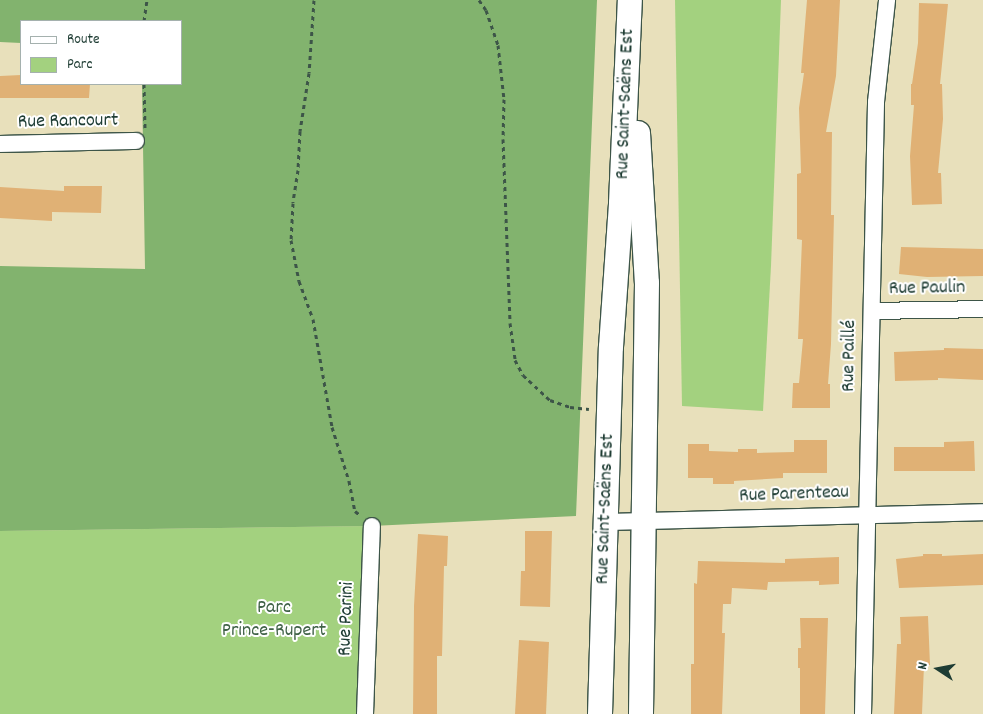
<!DOCTYPE html>
<meta charset="utf-8">
<style>
body{margin:0}
#map{position:relative;width:983px;height:714px;overflow:hidden;background:#e8e0bb;font-family:Dekko,sans-serif}
div>[style]{position:absolute}
.green>*{inset:0;background:#a3d17f}
.forest>*{inset:0;background:#82b36e}
.building>*{inset:0;background:#e0b175}
.path>*{height:3px;margin-top:-1.5px;transform-origin:0;background:repeating-linear-gradient(90deg,#3d5548 0 4px,transparent 0 8px)}
.roads{filter:drop-shadow(1px 0 #3d5548) drop-shadow(-1px 0 #3d5548) drop-shadow(0 1px #3d5548) drop-shadow(0 -1px #3d5548)}
.street>*{height:16px;margin:-8px;padding:0 8px;transform-origin:8px;border-radius:8px;background:#fff}
.secondary>*{height:24px;margin:-12px;padding:0 12px;transform-origin:12px;border-radius:12px;background:#fff}
span{translate:-50% -50%;white-space:nowrap;text-align:center;line-height:1.15;-webkit-text-stroke:4px #fff;paint-order:stroke}
.street-label{font-size:20px;color:#1f3d34}
.park-label{font-size:20px;color:#406247}
.legend{position:absolute;left:20px;top:20px;width:162px;height:65px;box-sizing:border-box;background:#fff;border:1px solid #a5b1ae;margin:0;padding:6px 9px;list-style:none;font-size:15px;color:#1f3d34}
.legend li{display:flex;align-items:center;gap:10px;height:25px}
.legend b{width:25px;border:1px solid #a5b1ae}
.north{position:absolute;left:913px;top:644px;width:50px;height:50px;-webkit-text-stroke:4px #fff;paint-order:stroke;rotate:281deg;font-size:14px;font-weight:700;line-height:20px;text-align:center;color:#1f3d34}
.north::after{content:'';display:block;margin:auto;width:18px;height:22px;background:#1f3d34;clip-path:polygon(50% 0,100% 100%,50% 72%,0 100%)}
</style>
<div id="map">
<div class="green">
<div style="clip-path:polygon(675px 0,781px 0,771px 266px,763px 411px,682px 406px)"></div>
<div style="clip-path:polygon(372px 526px,365px 714px,0 714px,0 531px)"></div>
</div>
<div class="forest">
<div style="clip-path:polygon(0 0,597px 0,576px 516px,372px 526px,0 531px,0 266px,145px 269px,142px 84px,181px 84px,181px 21px,21px 21px,21px 43px,0 42px)"></div>
</div>
<div class="building">
<div style="clip-path:polygon(807px 0,840px 0,836px 76px,826px 132px,832px 132px,831px 215px,834px 215px,831px 344px,828px 384px,830px 384px,830px 408px,792px 408px,793px 383px,799px 383px,803px 339px,798px 339px,802px 240px,797px 239px,797px 174px,801px 173px,799px 108px,804px 73px,801px 73px)"></div>
<div style="clip-path:polygon(919px 3px,948px 4px,940px 84px,942px 84px,943px 119px,938px 173px,941px 173px,942px 204px,912px 205px,910px 156px,914px 105px,911px 105px,911px 84px,912px 84px,918px 43px)"></div>
<div style="clip-path:polygon(21px 75px,21px 84px,90px 84px,89px 98px,0 98px,0 76px)"></div>
<div style="clip-path:polygon(64px 186px,102px 186px,101px 213px,52px 212px,52px 221px,0 218px,0 187px,64px 191px)"></div>
<div style="clip-path:polygon(901px 247px,983px 249px,983px 276px,927px 277px,899px 274px)"></div>
<div style="clip-path:polygon(944px 348px,983px 349px,983px 380px,938px 378px,938px 380px,895px 381px,894px 352px,944px 350px)"></div>
<div style="clip-path:polygon(794px 440px,827px 440px,827px 473px,783px 473px,783px 478px,734px 481px,734px 484px,713px 484px,713px 478px,688px 478px,688px 444px,709px 444px,709px 451px,738px 452px,738px 449px,757px 449px,757px 453px,794px 452px)"></div>
<div style="clip-path:polygon(974px 441px,975px 471px,894px 471px,894px 447px,944px 447px,944px 442px)"></div>
<div style="clip-path:polygon(525px 531px,552px 531px,550px 607px,520px 606px,521px 571px,525px 571px)"></div>
<div style="clip-path:polygon(418px 534px,448px 536px,447px 566px,444px 566px,442px 656px,437px 656px,437px 714px,413px 714px,414px 606px)"></div>
<div style="clip-path:polygon(923px 554px,942px 554px,942px 556px,983px 554px,983px 585px,899px 588px,896px 559px,923px 556px)"></div>
<div style="clip-path:polygon(839px 557px,839px 584px,819px 585px,819px 581px,768px 582px,767px 590px,732px 588px,731px 604px,723px 604px,722px 633px,725px 633px,722px 714px,691px 714px,691px 664px,694px 664px,694px 583px,697px 584px,698px 561px,785px 563px,785px 559px)"></div>
<div style="clip-path:polygon(928px 616px,930px 665px,924px 665px,922px 714px,894px 714px,897px 644px,901px 644px,900px 617px)"></div>
<div style="clip-path:polygon(800px 618px,828px 618px,825px 714px,800px 714px,800px 668px,798px 668px,798px 648px,801px 648px)"></div>
<div style="clip-path:polygon(519px 640px,549px 642px,546px 714px,515px 714px)"></div>
</div>
<div class="path">
<div style="left:314px;top:0;width:73px;rotate:93.9deg"></div>
<div style="left:309px;top:73px;width:59px;rotate:98.8deg"></div>
<div style="left:300px;top:131px;width:39px;rotate:93deg"></div>
<div style="left:298px;top:170px;width:33px;rotate:99deg"></div>
<div style="left:293px;top:203px;width:37px;rotate:93deg"></div>
<div style="left:291px;top:240px;width:42px;rotate:79deg"></div>
<div style="left:299px;top:281px;width:40px;rotate:69.8deg"></div>
<div style="left:313px;top:319px;width:110px;rotate:80deg"></div>
<div style="left:332px;top:427px;width:57px;rotate:72.5deg"></div>
<div style="left:349px;top:481px;width:31px;rotate:79deg"></div>
<div style="left:355px;top:511px;width:6px;rotate:39deg"></div>
<div style="left:479px;top:0;width:12px;rotate:55deg"></div>
<div style="left:486px;top:10px;width:37px;rotate:71deg"></div>
<div style="left:498px;top:45px;width:54px;rotate:83.7deg"></div>
<div style="left:504px;top:99px;width:40px;rotate:91.4deg"></div>
<div style="left:503px;top:139px;width:184px;rotate:87.8deg"></div>
<div style="left:510px;top:323px;width:37px;rotate:82deg"></div>
<div style="left:515px;top:360px;width:17px;rotate:62deg"></div>
<div style="left:523px;top:375px;width:37px;rotate:43deg"></div>
<div style="left:550px;top:400px;width:21px;rotate:19deg"></div>
<div style="left:570px;top:407px;width:19px;rotate:6deg"></div>
<div style="left:144px;top:21px;width:21px;rotate:-82deg"></div>
<div style="left:144px;top:84px;width:44px;rotate:88.7deg"></div>
</div>
<div class="roads">
<div class="street">
<div style="left:0;top:144px;width:136px;rotate:-1.3deg"></div>
<div style="left:872px;top:311px;width:111px;rotate:-1deg"></div>
<div style="left:606px;top:522px;width:377px;rotate:-1.5deg"></div>
<div style="left:365px;top:714px;width:188px;rotate:-87.9deg"></div>
<div style="left:863px;top:714px;width:612px;rotate:-88.78deg"></div>
<div style="left:876px;top:102px;width:103px;rotate:-83.8deg"></div>
</div>
<div class="secondary">
<div style="left:638px;top:133px;width:150px;rotate:86.6deg"></div>
<div style="left:647px;top:283px;width:431px;rotate:90.8deg"></div>
<div style="left:600px;top:714px;width:367px;rotate:-88.3deg"></div>
<div style="left:611px;top:347px;width:144px;rotate:-86deg"></div>
<div style="left:621px;top:203px;width:203px;rotate:-87.5deg"></div>
</div>
</div>
<div class="street-label">
<span style="left:626px;top:104px;rotate:-88deg">Rue Saint-Saëns Est</span>
<span style="left:68px;top:122px;rotate:-1deg">Rue Rancourt</span>
<span style="left:927px;top:289px;rotate:-1deg">Rue Paulin</span>
<span style="left:850px;top:356px;rotate:-89deg">Rue Paillé</span>
<span style="left:794px;top:495px;rotate:-2deg">Rue Parenteau</span>
<span style="left:606px;top:509px;rotate:-88deg">Rue Saint-Saëns Est</span>
<span style="left:347px;top:619px;rotate:-88deg">Rue Parini</span>
</div>
<div class="park-label">
<span style="left:274px;top:620px">Parc<br>Prince-Rupert</span>
</div>
<ul class="legend">
<li><b style="height:6px;background:#fff"></b>Route</li>
<li><b style="height:14px;background:#a3d17f"></b>Parc</li>
</ul>
<div class="north">N</div>
</div>
